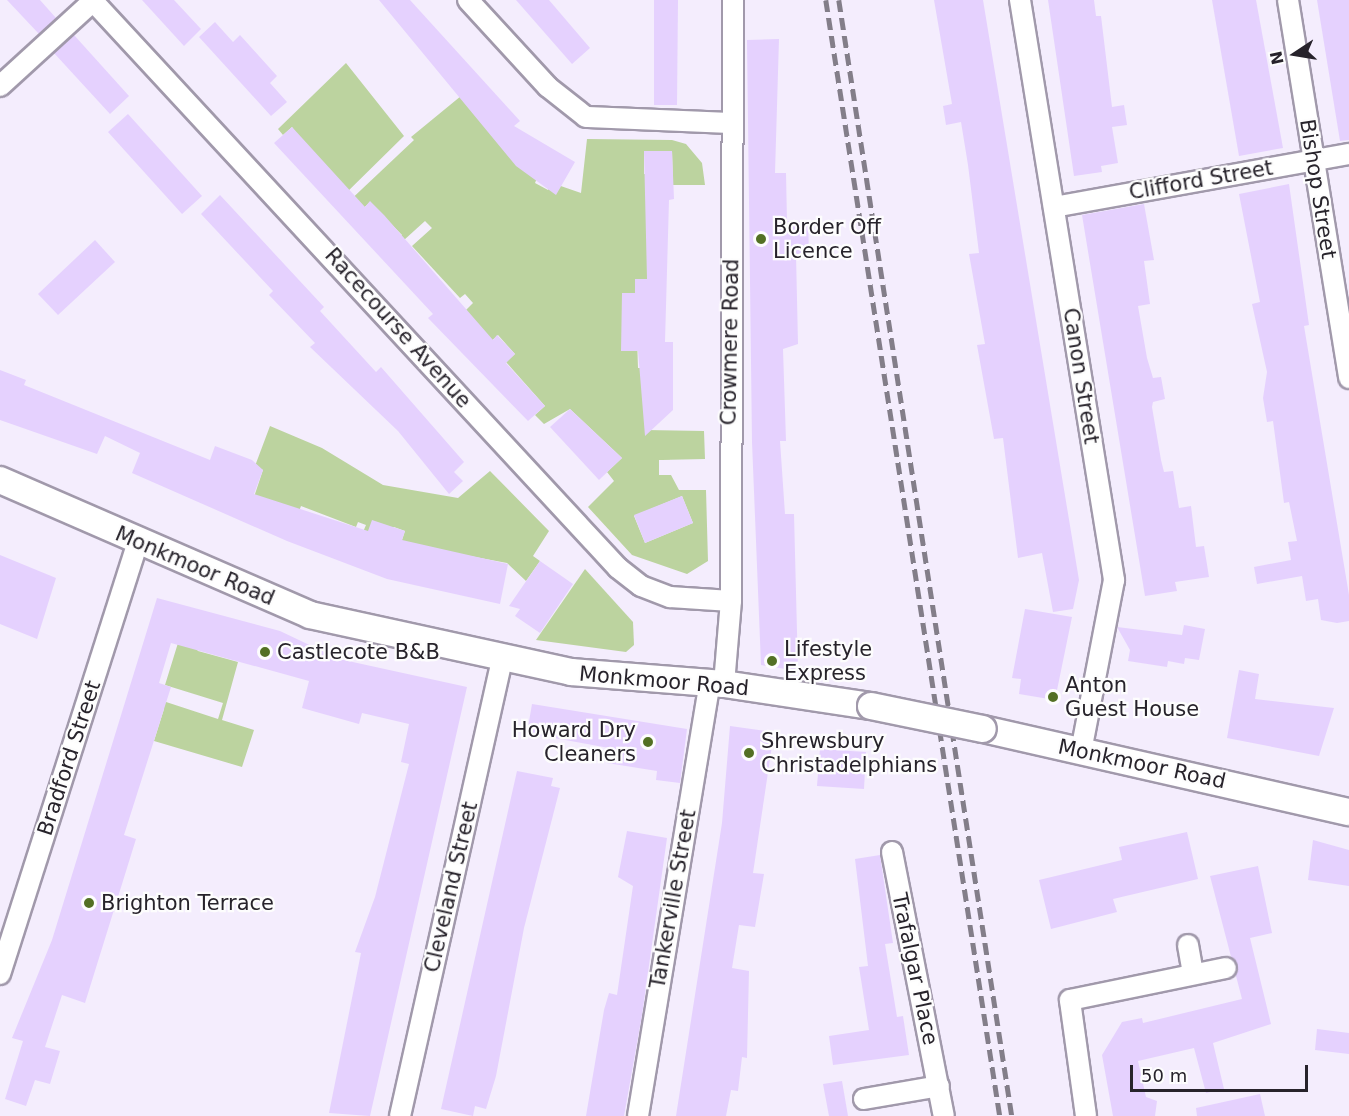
<!DOCTYPE html>
<style>
body{margin:0}
#map{position:relative;width:1349px;height:1116px;overflow:hidden;background:#f4edfd;font-family:"DejaVu Sans",sans-serif}
div>[style]{position:absolute}
.green>*{inset:0;background:#bcd39f}
.building>*{inset:0;background:#e5d1fe}
.roads{filter:drop-shadow(2px 0 #a199ab) drop-shadow(-2px 0 #a199ab) drop-shadow(0 2px #a199ab) drop-shadow(0 -2px #a199ab)}
.minor>*{height:20px;margin:-10px;padding:0 10px;transform-origin:10px;border-radius:10px;background:#fff}
.tertiary>*{height:26px;margin:-13px;padding:0 13px;transform-origin:13px;border-radius:13px;background:#fff}
.rail>*{height:4.5px;margin-top:-2.25px;transform-origin:0;background:repeating-linear-gradient(90deg,#837e89 0 12px,transparent 0 18px)}
.bridges{filter:drop-shadow(2px 0 #a199ab) drop-shadow(-2px 0 #a199ab) drop-shadow(0 2px #a199ab) drop-shadow(0 -2px #a199ab)}
.tertiary-bridge>*{height:26px;margin:-13px;padding:0 13px;transform-origin:13px;border-radius:13px;background:#fff}
.dots>*{width:16px;height:16px;translate:-50% -50%;box-sizing:border-box;border:3px solid #fdfdfd;border-radius:50%}
span{translate:-50% -50%;white-space:nowrap;text-align:center;line-height:1.15;-webkit-text-stroke:4.5px #fdfdfd;paint-order:stroke}
.street-label{font-size:21px;color:#27232b}
.poi-label{font-size:21px;color:#27232b}
.left{translate:0 -50%;text-align:left}
.right{translate:-100% -50%;text-align:right}
.north{position:absolute;left:1265px;top:24px;width:60px;height:60px;-webkit-text-stroke:4px #fdfdfd;paint-order:stroke;rotate:258deg;font-size:16px;font-weight:700;line-height:24px;text-align:center;color:#27232b}
.north::after{content:'';display:block;margin:auto;width:21px;height:27px;background:#27232b;clip-path:polygon(50% 0,100% 100%,50% 72%,0 100%)}
.scale{position:absolute;left:1130px;top:1065px;width:178px;height:27px;box-sizing:border-box;border:3px solid #27232b;border-top:0;padding-left:8px;font-size:18px;line-height:21px;white-space:nowrap;color:#27232b;-webkit-text-stroke:4px #fdfdfd;paint-order:stroke}
</style>
<div id="map">
<div class="green">
<div style="clip-path:polygon(346px 63px,404px 136px,340px 199px,292px 127px,283px 135px,278px 129px)"></div>
<div style="clip-path:polygon(evenodd,461px 96px,537px 178px,535px 183px,548px 190px,552px 183px,581px 193px,587px 139px,672px 140px,686px 144px,702px 163px,705px 185px,673px 185px,672px 151px,644px 152px,644px 174px,653px 174px,666px 279px,635px 279px,638px 368px,650px 368px,645px 430px,704px 431px,705px 459px,659px 460px,659px 475px,671px 475px,679px 490px,706px 490px,708px 561px,687px 574px,632px 555px,588px 507px,614px 481px,607px 472px,622px 458px,570px 409px,544px 424px,535px 415px,545px 406px,506px 362px,515px 354px,498px 335px,478px 353px,465px 311px,473px 303px,465px 294px,460px 298px,412px 246px,432px 228px,425px 221px,393px 250px,389px 247px,402px 235px,370px 202px,354px 217px,344px 206px,414px 140px,411px 137px,461px 96px,682px 496px,693px 523px,645px 543px,634px 516px,682px 496px)"></div>
<div style="clip-path:polygon(270px 426px,322px 448px,383px 485px,458px 498px,490px 471px,549px 531px,533px 556px,540px 561px,526px 581px,507px 563px,401px 543px,405px 531px,394px 527px,357px 546px,366px 525px,358px 522px,356px 527px,301px 506px,298px 514px,253px 500px,263px 470px,255px 466px)"></div>
<div style="clip-path:polygon(585px 569px,633px 622px,634px 645px,626px 652px,536px 640px)"></div>
<div style="clip-path:polygon(182px 630px,198px 651px,238px 662px,222px 720px,254px 730px,242px 767px,154px 741px,164px 709px,160px 700px,218px 719px,223px 703px,165px 685px)"></div>
</div>
<div class="building">
<div style="clip-path:polygon(7px 0,40px 0,56px 18px,39px 34px)"></div>
<div style="clip-path:polygon(142px 0,174px 0,201px 29px,184px 46px)"></div>
<div style="clip-path:polygon(379px 0,410px 0,520px 121px,514px 126px,575px 162px,556px 195px,516px 166px)"></div>
<div style="clip-path:polygon(516px 0,549px 0,590px 48px,572px 64px)"></div>
<div style="clip-path:polygon(654px 0,678px 0,677px 105px,654px 105px)"></div>
<div style="clip-path:polygon(934px 0,983px 0,1079px 580px,1073px 609px,1053px 612px,1042px 553px,1018px 558px,1003px 438px,994px 439px,977px 345px,985px 344px,969px 254px,979px 253px,968px 165px,961px 122px,946px 125px,943px 106px,952px 104px)"></div>
<div style="clip-path:polygon(1048px 0,1094px 0,1096px 16px,1101px 16px,1112px 107px,1124px 105px,1127px 125px,1112px 127px,1118px 163px,1101px 166px,1102px 172px,1074px 176px)"></div>
<div style="clip-path:polygon(1212px 0,1256px 0,1283px 148px,1239px 156px)"></div>
<div style="clip-path:polygon(1317px 0,1349px 0,1349px 140px,1340px 141px)"></div>
<div style="clip-path:polygon(215px 22px,233px 42px,240px 35px,277px 76px,270px 83px,287px 102px,271px 116px,199px 37px)"></div>
<div style="clip-path:polygon(74px 35px,129px 96px,110px 114px,54px 53px)"></div>
<div style="clip-path:polygon(779px 39px,775px 173px,786px 173px,787px 221px,808px 221px,809px 254px,796px 254px,798px 344px,783px 349px,786px 441px,780px 441px,785px 514px,794px 514px,798px 671px,761px 665px,752px 442px,747px 40px)"></div>
<div style="clip-path:polygon(128px 114px,202px 196px,182px 214px,108px 132px)"></div>
<div style="clip-path:polygon(292px 127px,365px 207px,370px 201px,384px 215px,493px 340px,497px 335px,515px 354px,506px 363px,545px 406px,528px 421px,428px 318px,433px 314px,274px 143px)"></div>
<div style="clip-path:polygon(644px 151px,672px 151px,674px 199px,669px 200px,665px 342px,673px 342px,673px 410px,645px 436px,638px 351px,621px 351px,622px 293px,635px 293px,635px 279px,647px 279px)"></div>
<div style="clip-path:polygon(1289px 184px,1309px 325px,1304px 326px,1349px 595px,1349px 621px,1337px 623px,1321px 620px,1318px 599px,1306px 601px,1302px 576px,1257px 584px,1254px 567px,1291px 560px,1288px 542px,1297px 541px,1289px 502px,1284px 503px,1273px 421px,1267px 422px,1263px 398px,1267px 372px,1252px 304px,1260px 302px,1239px 194px)"></div>
<div style="clip-path:polygon(220px 195px,324px 307px,320px 311px,376px 372px,381px 367px,464px 462px,454px 472px,463px 481px,449px 494px,398px 431px,310px 347px,315px 343px,269px 295px,273px 291px,201px 214px)"></div>
<div style="clip-path:polygon(1144px 204px,1154px 260px,1144px 261px,1150px 304px,1138px 306px,1147px 358px,1153px 378px,1161px 377px,1165px 399px,1153px 402px,1152px 407px,1161px 460px,1164px 472px,1173px 471px,1179px 508px,1191px 506px,1196px 547px,1204px 546px,1209px 577px,1175px 582px,1177px 591px,1145px 596px,1082px 215px)"></div>
<div style="clip-path:polygon(95px 240px,115px 262px,58px 315px,38px 294px)"></div>
<div style="clip-path:polygon(0 370px,26px 380px,24px 385px,210px 460px,215px 446px,252px 460px,263px 470px,254px 494px,368px 531px,372px 520px,405px 531px,402px 540px,508px 564px,500px 604px,387px 579px,287px 541px,132px 473px,140px 453px,105px 436px,97px 454px,0 420px)"></div>
<div style="clip-path:polygon(570px 409px,622px 458px,599px 480px,550px 427px)"></div>
<div style="clip-path:polygon(682px 496px,693px 523px,645px 543px,634px 515px)"></div>
<div style="clip-path:polygon(0 555px,56px 578px,37px 639px,0 624px)"></div>
<div style="clip-path:polygon(540px 561px,573px 584px,540px 633px,515px 616px,520px 609px,509px 606px)"></div>
<div style="clip-path:polygon(157px 598px,280px 631px,339px 659px,467px 687px,370px 1116px,329px 1113px,361px 953px,355px 952px,375px 897px,409px 764px,401px 762px,409px 724px,362px 713px,359px 724px,302px 708px,309px 681px,171px 643px,159px 683px,171px 687px,124px 835px,136px 839px,85px 1003px,62px 995px,45px 1047px,60px 1051px,50px 1084px,35px 1080px,26px 1106px,5px 1099px,23px 1041px,12px 1038px,52px 940px)"></div>
<div style="clip-path:polygon(1025px 609px,1072px 617px,1055px 700px,1019px 694px,1021px 679px,1012px 678px)"></div>
<div style="clip-path:polygon(1184px 625px,1205px 629px,1199px 660px,1185px 658px,1184px 664px,1168px 661px,1167px 667px,1128px 661px,1130px 650px,1117px 627px,1182px 635px)"></div>
<div style="clip-path:polygon(1239px 670px,1259px 674px,1255px 699px,1334px 708px,1319px 756px,1227px 738px)"></div>
<div style="clip-path:polygon(532px 704px,687px 729px,680px 783px,656px 780px,657px 771px,607px 763px,609px 748px,527px 733px)"></div>
<div style="clip-path:polygon(730px 726px,774px 732px,753px 873px,764px 874px,755px 927px,739px 925px,732px 968px,749px 971px,747px 1058px,742px 1057px,738px 1091px,731px 1090px,726px 1116px,676px 1116px,722px 823px)"></div>
<div style="clip-path:polygon(820px 749px,866px 752px,864px 789px,817px 786px)"></div>
<div style="clip-path:polygon(517px 771px,553px 778px,551px 786px,560px 788px,524px 928px,496px 1076px,486px 1109px,475px 1106px,473px 1116px,441px 1109px)"></div>
<div style="clip-path:polygon(627px 831px,667px 838px,642px 1015px,624px 1116px,586px 1116px,604px 1010px,609px 993px,617px 995px,633px 886px,618px 877px)"></div>
<div style="clip-path:polygon(1187px 832px,1198px 879px,1113px 899px,1117px 912px,1051px 929px,1039px 880px,1122px 860px,1119px 847px)"></div>
<div style="clip-path:polygon(1313px 840px,1349px 850px,1349px 886px,1308px 880px)"></div>
<div style="clip-path:polygon(880px 855px,893px 943px,885px 944px,897px 1017px,903px 1016px,909px 1055px,833px 1065px,829px 1036px,869px 1030px,859px 967px,868px 966px,855px 859px)"></div>
<div style="clip-path:polygon(1258px 866px,1272px 933px,1250px 938px,1271px 1024px,1213px 1043px,1224px 1089px,1206px 1093px,1194px 1048px,1138px 1061px,1146px 1097px,1157px 1101px,1155px 1116px,1113px 1116px,1102px 1055px,1122px 1022px,1142px 1018px,1143px 1023px,1242px 999px,1210px 876px)"></div>
<div style="clip-path:polygon(1317px 1029px,1349px 1033px,1349px 1054px,1315px 1050px)"></div>
<div style="clip-path:polygon(842px 1081px,848px 1116px,829px 1116px,823px 1084px)"></div>
<div style="clip-path:polygon(1260px 1094px,1265px 1116px,1197px 1116px,1196px 1108px)"></div>
</div>
<div class="roads">
<div class="minor">
<div style="left:92px;top:0;width:774px;rotate:47.2deg"></div>
<div style="left:618px;top:568px;width:29px;rotate:38deg"></div>
<div style="left:641px;top:586px;width:31px;rotate:21deg"></div>
<div style="left:670px;top:597px;width:61px;rotate:3.8deg"></div>
<div style="left:468px;top:0;width:118px;rotate:47.4deg"></div>
<div style="left:548px;top:87px;width:48px;rotate:38.3deg"></div>
<div style="left:586px;top:117px;width:146px;rotate:2.4deg"></div>
<div style="left:1020px;top:0;width:588px;rotate:80.79deg"></div>
<div style="left:1114px;top:580px;width:174px;rotate:100.9deg"></div>
<div style="left:1288px;top:0;width:383px;rotate:80.8deg"></div>
<div style="left:0;top:86px;width:126px;rotate:-42.4deg"></div>
<div style="left:1054px;top:207px;width:300px;rotate:-10.2deg"></div>
<div style="left:724px;top:684px;width:83px;rotate:-85.2deg"></div>
<div style="left:731px;top:601px;width:601px;rotate:-89.81deg"></div>
<div style="left:892px;top:852px;width:269px;rotate:78.9deg"></div>
<div style="left:1188px;top:945px;width:29px;rotate:80deg"></div>
<div style="left:0;top:974px;width:454px;rotate:-72.3deg"></div>
<div style="left:864px;top:1099px;width:76px;rotate:-9.8deg"></div>
<div style="left:400px;top:1116px;width:470px;rotate:-77.4deg"></div>
<div style="left:638px;top:1116px;width:439px;rotate:-80.6deg"></div>
<div style="left:1086px;top:1116px;width:117px;rotate:-97.9deg"></div>
<div style="left:1070px;top:1000px;width:159px;rotate:-11.6deg"></div>
</div>
<div class="tertiary">
<div style="left:0;top:480px;width:338px;rotate:23.5deg"></div>
<div style="left:310px;top:615px;width:267px;rotate:12.3deg"></div>
<div style="left:571px;top:672px;width:153px;rotate:4.5deg"></div>
<div style="left:724px;top:684px;width:149px;rotate:8.5deg"></div>
<div style="left:983px;top:729px;width:375px;rotate:12.8deg"></div>
</div>
</div>
<div class="rail">
<div style="left:826px;top:0;width:1129px;rotate:81.14deg"></div>
<div style="left:839px;top:0;width:1129px;rotate:81.19deg"></div>
</div>
<div class="bridges">
<div class="tertiary-bridge">
<div style="left:871px;top:706px;width:114px;rotate:11.6deg"></div>
</div>
</div>
<div class="dots">
<div style="left:761px;top:239px;background:#537024"></div>
<div style="left:265px;top:652px;background:#537024"></div>
<div style="left:772px;top:661px;background:#537024"></div>
<div style="left:1053px;top:697px;background:#537024"></div>
<div style="left:648px;top:742px;background:#537024"></div>
<div style="left:749px;top:753px;background:#537024"></div>
<div style="left:89px;top:903px;background:#537024"></div>
</div>
<div class="street-label">
<span style="left:1201px;top:180px;rotate:-10deg">Clifford Street</span>
<span style="left:1318px;top:189px;rotate:81deg">Bishop Street</span>
<span style="left:398px;top:328px;rotate:48deg">Racecourse Avenue</span>
<span style="left:730px;top:342px;rotate:-89deg">Crowmere Road</span>
<span style="left:1081px;top:376px;rotate:81deg">Canon Street</span>
<span style="left:195px;top:566px;rotate:23deg">Monkmoor Road</span>
<span style="left:664px;top:681px;rotate:5deg">Monkmoor Road</span>
<span style="left:69px;top:758px;rotate:-72deg">Bradford Street</span>
<span style="left:1142px;top:764px;rotate:12deg">Monkmoor Road</span>
<span style="left:451px;top:887px;rotate:-77deg">Cleveland Street</span>
<span style="left:673px;top:899px;rotate:-80deg">Tankerville Street</span>
<span style="left:915px;top:969px;rotate:78deg">Trafalgar Place</span>
</div>
<div class="poi-label">
<span class="left" style="left:773px;top:239px">Border Off<br>Licence</span>
<span class="left" style="left:784px;top:661px">Lifestyle<br>Express</span>
<span class="left" style="left:277px;top:652px">Castlecote B&amp;B</span>
<span class="left" style="left:1065px;top:697px">Anton<br>Guest House</span>
<span class="right" style="left:636px;top:742px">Howard Dry<br>Cleaners</span>
<span class="left" style="left:761px;top:753px">Shrewsbury<br>Christadelphians</span>
<span class="left" style="left:101px;top:903px">Brighton Terrace</span>
</div>
<div class="north">N</div>
<div class="scale">50 m</div>
</div>
